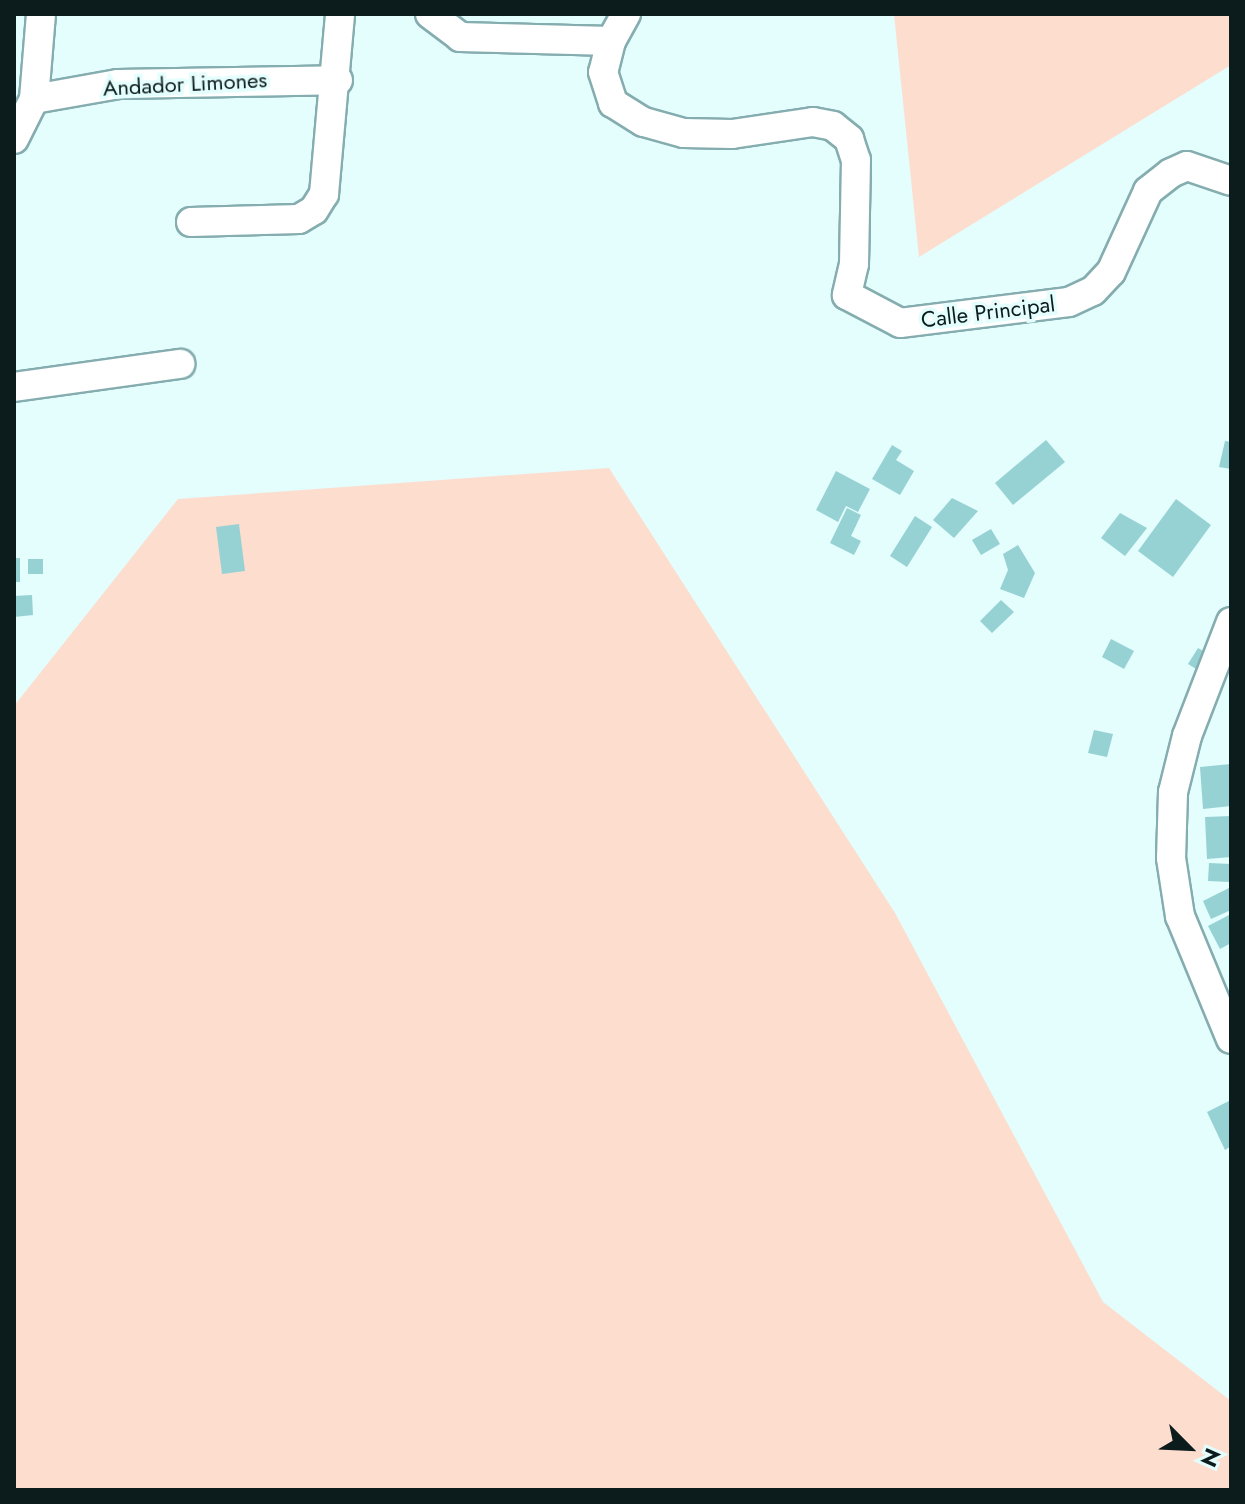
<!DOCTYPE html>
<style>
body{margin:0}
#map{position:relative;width:1245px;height:1504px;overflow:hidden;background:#e4fdfd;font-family:Jost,sans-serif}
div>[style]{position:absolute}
.green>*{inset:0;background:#fcddce}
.building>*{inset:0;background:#96d2d3}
.roads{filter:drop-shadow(2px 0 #85adaf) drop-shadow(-2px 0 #85adaf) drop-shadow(0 2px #85adaf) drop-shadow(0 -2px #85adaf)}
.minor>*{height:28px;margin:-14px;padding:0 14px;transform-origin:14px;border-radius:14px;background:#fff}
span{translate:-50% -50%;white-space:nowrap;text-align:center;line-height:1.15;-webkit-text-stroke:7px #e4fdfd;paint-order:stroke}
.street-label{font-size:22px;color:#0c1c1d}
.frame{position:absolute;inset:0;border:16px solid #0c1c1d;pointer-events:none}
.north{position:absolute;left:1149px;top:1408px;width:80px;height:80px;-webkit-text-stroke:6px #e4fdfd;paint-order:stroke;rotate:114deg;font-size:22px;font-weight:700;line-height:32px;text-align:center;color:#0c1c1d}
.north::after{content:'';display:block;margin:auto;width:28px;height:36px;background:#0c1c1d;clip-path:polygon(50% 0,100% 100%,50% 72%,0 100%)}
</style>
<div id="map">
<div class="green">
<div style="clip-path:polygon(894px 14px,1231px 14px,1231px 65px,919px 257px)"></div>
<div style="clip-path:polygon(609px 468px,895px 913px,1103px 1302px,1231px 1401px,1231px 1490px,14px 1490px,14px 706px,178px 499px)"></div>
</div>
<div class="building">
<div style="clip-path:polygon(1046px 440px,1065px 462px,1013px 505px,995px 483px)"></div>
<div style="clip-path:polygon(1225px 441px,1231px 442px,1231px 469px,1219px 467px)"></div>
<div style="clip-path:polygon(892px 445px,902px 451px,896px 460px,914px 471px,900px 495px,872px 479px)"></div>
<div style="clip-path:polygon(836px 471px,870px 489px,858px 512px,846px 506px,838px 522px,816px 510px)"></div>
<div style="clip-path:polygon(952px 498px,978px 511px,954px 538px,933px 520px)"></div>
<div style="clip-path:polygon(1176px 499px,1211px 525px,1173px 577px,1138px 551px)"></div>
<div style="clip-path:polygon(847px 508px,861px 515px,851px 536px,861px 541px,854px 555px,830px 543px)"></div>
<div style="clip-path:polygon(1120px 513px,1147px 528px,1125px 556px,1101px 538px)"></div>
<div style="clip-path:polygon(915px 516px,932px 527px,907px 567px,890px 556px)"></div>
<div style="clip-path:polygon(239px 524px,245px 571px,222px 574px,216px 527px)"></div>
<div style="clip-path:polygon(991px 529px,1000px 544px,981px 555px,972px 540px)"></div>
<div style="clip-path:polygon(1018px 545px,1035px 573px,1024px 598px,1000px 589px,1008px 570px,1003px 554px)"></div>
<div style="clip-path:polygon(14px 558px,20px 558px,20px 582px,14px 582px)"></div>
<div style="clip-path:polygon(28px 559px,43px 559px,43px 574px,28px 574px)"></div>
<div style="clip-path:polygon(32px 595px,33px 615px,14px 617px,14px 596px)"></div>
<div style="clip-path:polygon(1001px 600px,1014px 612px,992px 633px,980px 621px)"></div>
<div style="clip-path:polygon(1111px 639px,1134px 651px,1124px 669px,1102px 657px)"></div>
<div style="clip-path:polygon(1198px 648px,1212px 656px,1201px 672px,1188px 664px)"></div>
<div style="clip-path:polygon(1094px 730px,1113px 734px,1107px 757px,1088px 753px)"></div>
<div style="clip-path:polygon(1231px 764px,1231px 806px,1203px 809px,1200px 767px)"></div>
<div style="clip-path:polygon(1231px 816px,1231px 857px,1207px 859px,1205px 817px)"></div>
<div style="clip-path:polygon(1209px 863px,1231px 864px,1231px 882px,1208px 881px)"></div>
<div style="clip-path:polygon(1231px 887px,1231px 910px,1211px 919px,1203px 901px)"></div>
<div style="clip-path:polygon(1231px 914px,1231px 943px,1220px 949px,1208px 926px)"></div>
<div style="clip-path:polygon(1231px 1100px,1231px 1146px,1225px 1150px,1207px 1112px)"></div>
</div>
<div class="roads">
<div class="minor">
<div style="left:430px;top:14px;width:38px;rotate:37deg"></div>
<div style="left:460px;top:37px;width:151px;rotate:1.5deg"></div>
<div style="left:626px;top:14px;width:31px;rotate:119deg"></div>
<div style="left:611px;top:41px;width:32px;rotate:104deg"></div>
<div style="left:603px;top:72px;width:33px;rotate:72deg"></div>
<div style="left:613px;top:103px;width:36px;rotate:32deg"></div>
<div style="left:644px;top:122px;width:41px;rotate:15.4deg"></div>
<div style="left:684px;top:133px;width:48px;rotate:1.2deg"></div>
<div style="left:732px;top:134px;width:82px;rotate:-8.4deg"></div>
<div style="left:813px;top:122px;width:20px;rotate:11deg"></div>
<div style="left:833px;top:126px;width:21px;rotate:39deg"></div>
<div style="left:849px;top:139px;width:22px;rotate:72deg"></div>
<div style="left:856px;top:160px;width:104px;rotate:91.1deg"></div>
<div style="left:854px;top:264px;width:32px;rotate:103deg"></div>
<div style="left:847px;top:295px;width:60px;rotate:27.8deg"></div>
<div style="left:900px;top:323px;width:170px;rotate:-7.1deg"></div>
<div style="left:1069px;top:302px;width:26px;rotate:-25deg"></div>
<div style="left:1093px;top:291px;width:26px;rotate:-47deg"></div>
<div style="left:1111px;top:272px;width:89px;rotate:-65.4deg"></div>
<div style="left:1148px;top:191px;width:29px;rotate:-38deg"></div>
<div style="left:1171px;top:173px;width:17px;rotate:-24deg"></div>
<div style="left:1187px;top:166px;width:46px;rotate:18.8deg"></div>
<div style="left:34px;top:99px;width:85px;rotate:-10.1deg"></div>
<div style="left:118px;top:84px;width:220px;rotate:-1deg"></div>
<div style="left:14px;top:139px;width:45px;rotate:-63.4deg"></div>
<div style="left:34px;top:99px;width:85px;rotate:-85.3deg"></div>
<div style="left:191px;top:222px;width:108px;rotate:-1.6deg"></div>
<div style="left:299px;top:219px;width:17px;rotate:-31deg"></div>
<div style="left:314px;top:210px;width:19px;rotate:-58deg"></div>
<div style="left:324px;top:194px;width:181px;rotate:-84.9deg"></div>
<div style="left:14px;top:387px;width:168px;rotate:-7.9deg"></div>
<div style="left:1231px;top:622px;width:122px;rotate:111.1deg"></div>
<div style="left:1187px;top:736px;width:58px;rotate:104deg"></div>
<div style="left:1173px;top:792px;width:66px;rotate:91.7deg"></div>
<div style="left:1171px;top:858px;width:59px;rotate:81.2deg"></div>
<div style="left:1180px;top:916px;width:133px;rotate:67.5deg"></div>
</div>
</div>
<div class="street-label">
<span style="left:185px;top:84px;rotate:-3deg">Andador Limones</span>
<span style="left:988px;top:312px;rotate:-7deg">Calle Principal</span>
</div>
<div class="frame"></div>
<div class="north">N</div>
</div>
